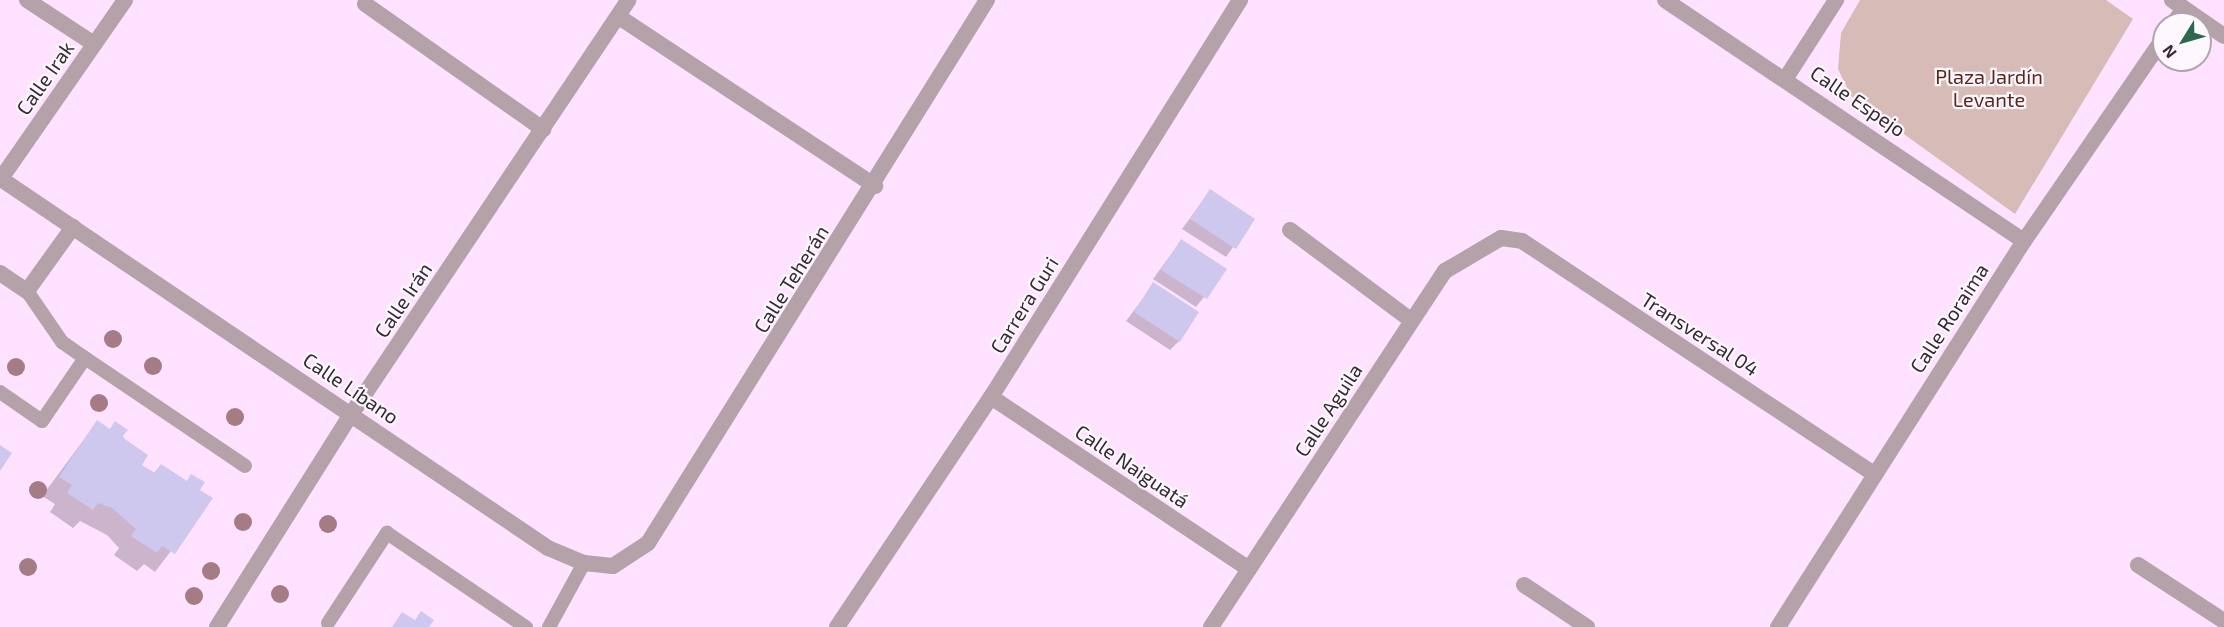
<!DOCTYPE html>
<meta charset="utf-8">
<style>
body{margin:0}
#map{position:relative;width:2224px;height:627px;overflow:hidden;background:#fee2ff;font-family:"Exo 2",sans-serif}
div>[style]{position:absolute}
.green>*{inset:0;background:#d7bbb6}
.shadow>*{inset:0;background:#0003}
.building>*{inset:0;background:#cfc8ee}
.service>*{height:14px;margin:-7px;padding:0 7px;transform-origin:7px;border-radius:7px;background:#b5a2a8}
.minor>*{height:16px;margin:-8px;padding:0 8px;transform-origin:8px;border-radius:8px;background:#b5a2a8}
.tertiary>*{height:16px;margin:-8px;padding:0 8px;transform-origin:8px;border-radius:8px;background:#b5a2a8}
.trees>*{width:18px;height:18px;margin:-9px;border-radius:50%;background:#a57b84}
span{translate:-50% -50%;white-space:nowrap;text-align:center;line-height:1.15;-webkit-text-stroke:4.5px #fef8fe;paint-order:stroke}
.park-label{font-size:20px;color:#5d271f}
.street-label{font-size:20px;color:#342a34}
.north{position:absolute;left:2152px;top:12px;width:60px;height:60px;box-sizing:border-box;background:#fef8fe;border:2px solid #ada6ad;border-radius:50%;rotate:233deg;font-size:16px;font-weight:700;line-height:24px;text-align:center;color:#342a34}
.north::after{content:'';display:block;margin:auto;width:21px;height:27px;background:#2f6850;clip-path:polygon(50% 0,100% 100%,50% 72%,0 100%)}
</style>
<div id="map">
<div class="green">
<div style="clip-path:polygon(1860px 0,2106px 0,2133px 19px,2015px 214px,1851px 96px,1838px 69px,1841px 33px)"></div>
</div>
<div class="shadow">
<div style="clip-path:polygon(1210px 191px,1253px 219px,1226px 257px,1182px 229px)"></div>
<div style="clip-path:polygon(1181px 241px,1225px 270px,1196px 307px,1153px 279px)"></div>
<div style="clip-path:polygon(1154px 284px,1179px 341px,1170px 350px,1126px 321px)"></div>
<div style="clip-path:polygon(97px 422px,109px 430px,115px 423px,139px 465px,153px 474px,161px 465px,186px 482px,192px 476px,198px 490px,211px 498px,155px 572px,144px 564px,137px 571px,114px 555px,119px 548px,107px 535px,80px 521px,73px 528px,50px 512px,55px 504px,42px 496px)"></div>
</div>
<div class="building">
<div style="clip-path:polygon(1210px 189px,1255px 219px,1236px 249px,1190px 219px)"></div>
<div style="clip-path:polygon(1181px 239px,1227px 269px,1207px 299px,1161px 270px)"></div>
<div style="clip-path:polygon(1153px 282px,1199px 312px,1180px 342px,1134px 312px)"></div>
<div style="clip-path:polygon(97px 420px,110px 429px,115px 421px,128px 430px,122px 437px,148px 455px,142px 465px,155px 473px,161px 464px,187px 481px,191px 474px,205px 482px,200px 490px,213px 498px,175px 554px,162px 546px,157px 553px,131px 536px,136px 529px,112px 508px,98px 503px,93px 510px,67px 493px,72px 485px,59px 477px)"></div>
<div style="clip-path:polygon(0 445px,12px 453px,0 471px)"></div>
<div style="clip-path:polygon(421px 611px,434px 620px,429px 627px,392px 627px,402px 612px,415px 620px)"></div>
</div>
<div class="service">
<div style="left:27px;top:291px;width:62px;rotate:55.5deg"></div>
<div style="left:62px;top:342px;width:28px;rotate:35deg"></div>
<div style="left:0;top:392px;width:51px;rotate:34.6deg"></div>
<div style="left:42px;top:421px;width:76px;rotate:-55.7deg"></div>
<div style="left:85px;top:358px;width:193px;rotate:34deg"></div>
<div style="left:328px;top:623px;width:108px;rotate:-56.8deg"></div>
<div style="left:387px;top:533px;width:168px;rotate:34.1deg"></div>
<div style="left:549px;top:627px;width:73px;rotate:-61.3deg"></div>
</div>
<div class="minor">
<div style="left:27px;top:0;width:80px;rotate:33.3deg"></div>
<div style="left:1665px;top:0;width:432px;rotate:33.9deg"></div>
<div style="left:2172px;top:0;width:63px;rotate:34.7deg"></div>
<div style="left:365px;top:4px;width:218px;rotate:35.1deg"></div>
<div style="left:619px;top:17px;width:307px;rotate:33.4deg"></div>
<div style="left:2173px;top:24px;width:19px;rotate:-55deg"></div>
<div style="left:1786px;top:78px;width:93px;rotate:-57.3deg"></div>
<div style="left:1px;top:179px;width:660px;rotate:34deg"></div>
<div style="left:548px;top:548px;width:39px;rotate:23deg"></div>
<div style="left:584px;top:563px;width:29px;rotate:6deg"></div>
<div style="left:613px;top:566px;width:42px;rotate:-33.3deg"></div>
<div style="left:648px;top:543px;width:640px;rotate:-58.02deg"></div>
<div style="left:0;top:180px;width:219px;rotate:-55.2deg"></div>
<div style="left:1290px;top:230px;width:152px;rotate:36.7deg"></div>
<div style="left:0;top:273px;width:32px;rotate:34deg"></div>
<div style="left:27px;top:291px;width:79px;rotate:-54.3deg"></div>
<div style="left:991px;top:397px;width:310px;rotate:33.7deg"></div>
<div style="left:2138px;top:565px;width:103px;rotate:33.1deg"></div>
<div style="left:1524px;top:585px;width:76px;rotate:33.7deg"></div>
<div style="left:217px;top:627px;width:253px;rotate:-57.8deg"></div>
<div style="left:352px;top:413px;width:497px;rotate:-56.2deg"></div>
<div style="left:1211px;top:627px;width:426px;rotate:-56.7deg"></div>
<div style="left:1445px;top:271px;width:65px;rotate:-30.5deg"></div>
<div style="left:1501px;top:238px;width:21px;rotate:8deg"></div>
<div style="left:1522px;top:241px;width:421px;rotate:33.5deg"></div>
<div style="left:1778px;top:627px;width:458px;rotate:-57.5deg"></div>
<div style="left:2024px;top:241px;width:247px;rotate:-55.5deg"></div>
</div>
<div class="tertiary">
<div style="left:837px;top:627px;width:277px;rotate:-56.2deg"></div>
<div style="left:991px;top:397px;width:469px;rotate:-57.9deg"></div>
</div>
<div class="trees">
<div style="left:113px;top:339px"></div>
<div style="left:153px;top:366px"></div>
<div style="left:16px;top:367px"></div>
<div style="left:99px;top:403px"></div>
<div style="left:235px;top:417px"></div>
<div style="left:38px;top:490px"></div>
<div style="left:243px;top:522px"></div>
<div style="left:328px;top:524px"></div>
<div style="left:28px;top:567px"></div>
<div style="left:211px;top:571px"></div>
<div style="left:280px;top:594px"></div>
<div style="left:194px;top:596px"></div>
</div>
<div class="park-label">
<span style="left:1989px;top:88px">Plaza Jardín<br>Levante</span>
</div>
<div class="street-label">
<span style="left:45px;top:78px;rotate:-55deg">Calle Irak</span>
<span style="left:1858px;top:101px;rotate:34deg">Calle Espejo</span>
<span style="left:791px;top:279px;rotate:-58deg">Calle Teherán</span>
<span style="left:403px;top:300px;rotate:-56deg">Calle Irán</span>
<span style="left:1024px;top:305px;rotate:-58deg">Carrera Guri</span>
<span style="left:1949px;top:318px;rotate:-57deg">Calle Roraima</span>
<span style="left:1700px;top:334px;rotate:33deg">Transversal 04</span>
<span style="left:351px;top:388px;rotate:34deg">Calle Líbano</span>
<span style="left:1328px;top:410px;rotate:-57deg">Calle Aguila</span>
<span style="left:1132px;top:466px;rotate:34deg">Calle Naiguatá</span>
</div>
<div class="north">N</div>
</div>
